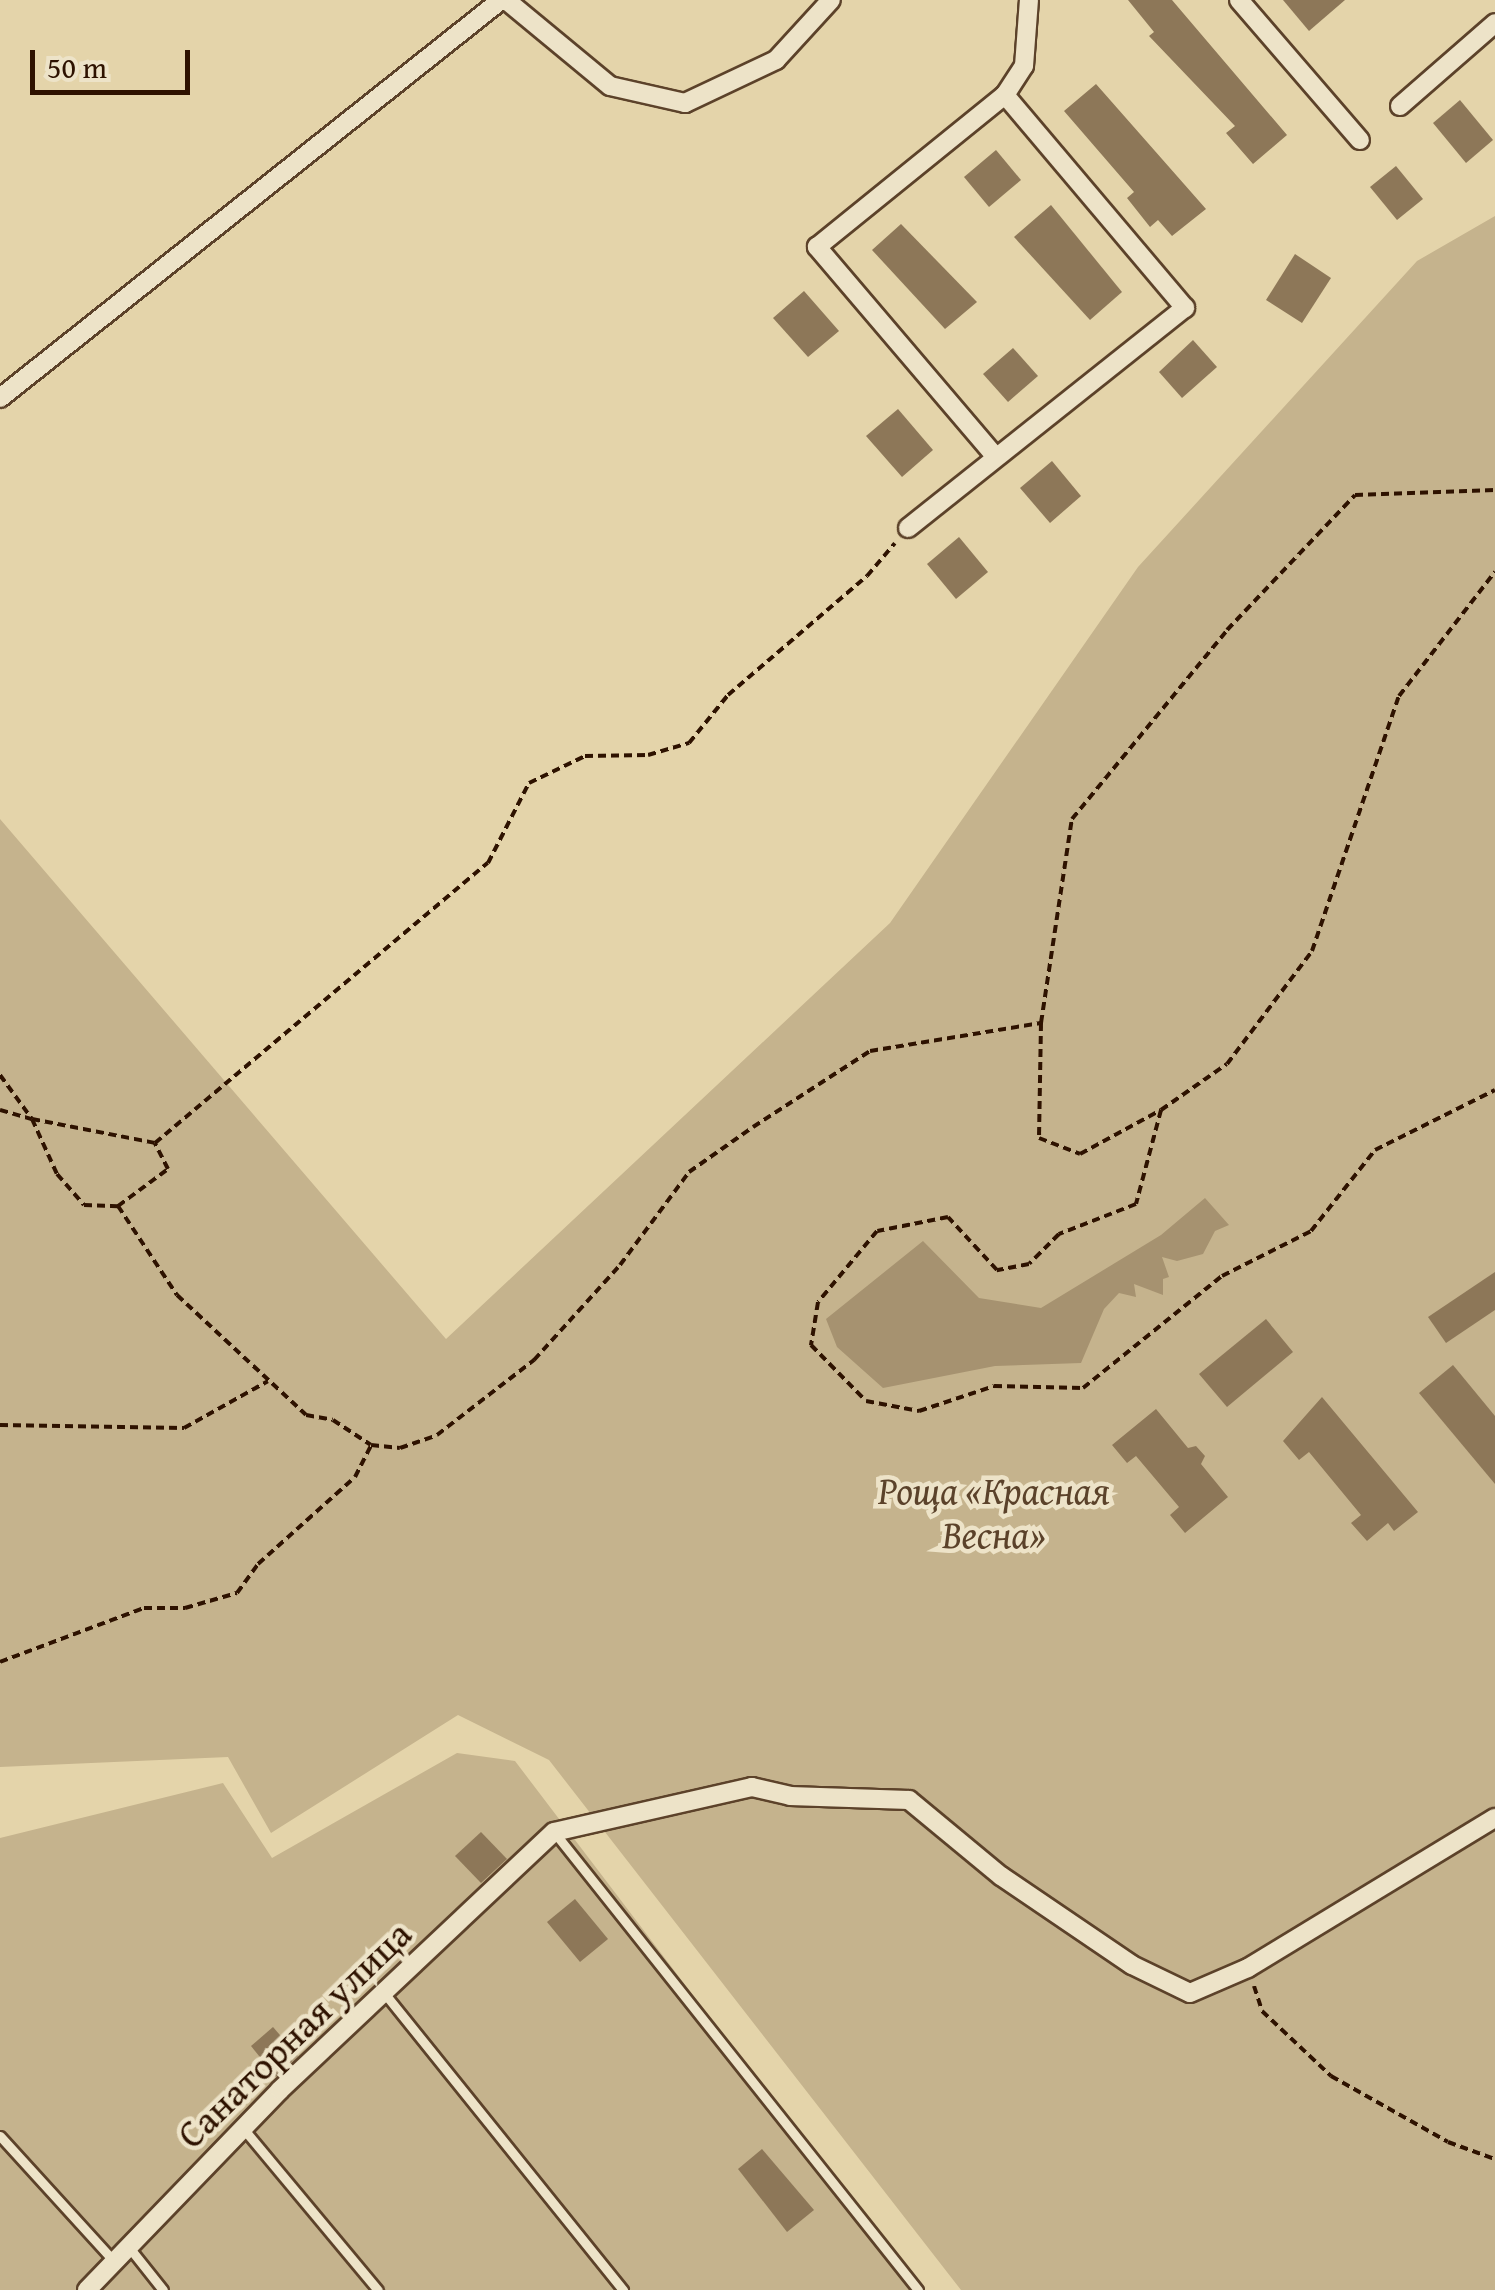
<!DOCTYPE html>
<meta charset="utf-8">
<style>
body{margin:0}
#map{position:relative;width:1495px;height:2290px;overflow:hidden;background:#e4d4aa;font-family:"Gentium Book Plus",serif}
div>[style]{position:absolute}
.green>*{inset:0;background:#c5b38d}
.water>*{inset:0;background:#a69270}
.building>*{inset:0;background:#8d7758}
.path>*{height:4px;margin-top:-2px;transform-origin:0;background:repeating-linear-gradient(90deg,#2e1200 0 8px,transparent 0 13px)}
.roads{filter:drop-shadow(2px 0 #5c422a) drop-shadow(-2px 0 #5c422a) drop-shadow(0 2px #5c422a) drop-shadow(0 -2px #5c422a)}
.lane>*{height:9px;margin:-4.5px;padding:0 4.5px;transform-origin:4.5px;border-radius:4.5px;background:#ede3c8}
.street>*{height:18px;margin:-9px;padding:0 9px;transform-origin:9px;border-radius:9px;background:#ede3c8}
span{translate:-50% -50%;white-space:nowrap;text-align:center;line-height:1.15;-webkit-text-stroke:9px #ede3c8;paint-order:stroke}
.park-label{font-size:38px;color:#5b422a;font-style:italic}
.street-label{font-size:38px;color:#2e1200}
.scale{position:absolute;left:30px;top:50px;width:160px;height:45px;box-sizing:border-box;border:5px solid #2e1200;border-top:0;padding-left:12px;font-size:30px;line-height:35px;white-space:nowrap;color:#2e1200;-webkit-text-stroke:8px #ede3c8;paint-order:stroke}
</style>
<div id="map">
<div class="green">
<div style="clip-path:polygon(1495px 216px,1495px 2290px,961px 2290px,549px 1760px,458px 1715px,271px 1833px,228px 1757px,0 1767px,0 819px,446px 1339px,890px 923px,1138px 567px,1417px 261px)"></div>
<div style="clip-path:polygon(457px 1753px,515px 1761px,917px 2290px,0 2290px,0 1838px,223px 1783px,272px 1858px)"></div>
</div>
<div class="water">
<div style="clip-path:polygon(1205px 1198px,1229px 1225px,1215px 1231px,1203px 1254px,1177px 1261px,1162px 1257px,1169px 1277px,1163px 1279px,1163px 1295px,1134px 1284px,1136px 1297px,1119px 1293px,1104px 1309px,1081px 1363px,995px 1366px,883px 1388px,837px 1347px,826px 1319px,923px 1241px,979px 1298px,1041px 1308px,1161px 1235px)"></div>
</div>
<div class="building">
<div style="clip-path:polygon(1128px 0,1172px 0,1287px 135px,1253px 164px,1226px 133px,1235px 126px,1149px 36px,1154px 32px)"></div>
<div style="clip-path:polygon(1283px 0,1345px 0,1309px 31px)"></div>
<div style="clip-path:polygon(1096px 84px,1206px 209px,1172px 236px,1158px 220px,1150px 227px,1127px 198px,1134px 192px,1064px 111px)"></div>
<div style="clip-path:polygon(1460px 100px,1493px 140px,1466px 163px,1433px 123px)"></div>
<div style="clip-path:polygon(996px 150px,1021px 180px,989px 207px,964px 177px)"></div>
<div style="clip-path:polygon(1396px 166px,1423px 199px,1397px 220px,1370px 187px)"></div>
<div style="clip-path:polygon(1051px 205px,1122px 292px,1090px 320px,1014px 237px)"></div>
<div style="clip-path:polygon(901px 224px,977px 302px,945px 329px,872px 250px)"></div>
<div style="clip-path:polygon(1295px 254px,1331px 278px,1302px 323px,1266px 300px)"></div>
<div style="clip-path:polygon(804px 291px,839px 331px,808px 357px,773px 318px)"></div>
<div style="clip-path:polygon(1193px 340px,1217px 367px,1182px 398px,1159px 372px)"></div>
<div style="clip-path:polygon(1013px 348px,1038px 376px,1008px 402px,983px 374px)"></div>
<div style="clip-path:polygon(898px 409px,933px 450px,902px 477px,866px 436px)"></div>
<div style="clip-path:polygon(1052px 461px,1081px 496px,1050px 523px,1020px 488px)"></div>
<div style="clip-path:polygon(959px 537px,988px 572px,956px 599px,927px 564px)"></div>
<div style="clip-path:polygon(1495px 1272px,1495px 1310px,1446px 1343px,1428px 1317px)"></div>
<div style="clip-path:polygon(1266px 1319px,1293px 1352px,1227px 1407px,1199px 1374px)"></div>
<div style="clip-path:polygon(1453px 1365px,1495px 1416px,1495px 1484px,1419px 1393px)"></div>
<div style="clip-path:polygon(1322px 1397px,1418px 1512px,1394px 1531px,1388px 1523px,1367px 1541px,1351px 1523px,1361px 1515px,1309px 1452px,1299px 1460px,1283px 1441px)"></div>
<div style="clip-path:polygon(1156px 1409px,1188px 1448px,1196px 1446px,1205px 1456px,1201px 1464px,1228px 1497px,1185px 1533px,1170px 1515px,1179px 1507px,1136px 1456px,1127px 1463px,1112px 1445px)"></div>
<div style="clip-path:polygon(481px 1832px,507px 1859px,481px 1883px,455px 1856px)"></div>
<div style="clip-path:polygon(575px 1899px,608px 1939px,580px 1962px,547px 1922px)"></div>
<div style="clip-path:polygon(273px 2027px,298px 2056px,276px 2077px,251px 2046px)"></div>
<div style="clip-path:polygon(762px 2149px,814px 2210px,787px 2232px,738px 2169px)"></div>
</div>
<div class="path">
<div style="left:1041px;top:1023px;width:115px;rotate:91deg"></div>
<div style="left:1039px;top:1138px;width:44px;rotate:21.3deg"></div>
<div style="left:1080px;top:1154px;width:92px;rotate:-28.5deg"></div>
<div style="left:1161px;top:1110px;width:80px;rotate:-34.9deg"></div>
<div style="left:1227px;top:1064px;width:141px;rotate:-53deg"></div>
<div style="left:1312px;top:951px;width:269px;rotate:-71.2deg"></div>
<div style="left:1399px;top:696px;width:157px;rotate:-52.3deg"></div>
<div style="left:0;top:1075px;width:54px;rotate:54deg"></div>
<div style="left:32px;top:1119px;width:125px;rotate:11deg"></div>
<div style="left:155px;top:1143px;width:435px;rotate:-40.1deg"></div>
<div style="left:488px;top:863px;width:90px;rotate:-62.9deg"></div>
<div style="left:529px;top:783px;width:62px;rotate:-25.7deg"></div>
<div style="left:585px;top:756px;width:63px;rotate:-0.9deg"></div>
<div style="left:648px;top:755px;width:43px;rotate:-16.3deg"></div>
<div style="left:689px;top:743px;width:62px;rotate:-50.9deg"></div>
<div style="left:728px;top:695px;width:183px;rotate:-40.6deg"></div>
<div style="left:867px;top:576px;width:43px;rotate:-49.7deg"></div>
<div style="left:0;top:1110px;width:33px;rotate:16deg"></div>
<div style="left:32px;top:1119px;width:60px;rotate:65.6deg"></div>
<div style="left:57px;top:1174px;width:41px;rotate:48.9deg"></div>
<div style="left:84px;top:1205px;width:34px;rotate:2deg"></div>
<div style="left:118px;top:1206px;width:62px;rotate:-36.5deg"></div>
<div style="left:168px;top:1169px;width:29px;rotate:-117deg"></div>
<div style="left:1161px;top:1110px;width:97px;rotate:104.9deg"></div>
<div style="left:1136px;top:1204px;width:83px;rotate:158.7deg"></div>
<div style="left:1059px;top:1234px;width:42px;rotate:135deg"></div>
<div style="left:1029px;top:1264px;width:33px;rotate:169deg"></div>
<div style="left:997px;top:1270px;width:72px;rotate:-132.8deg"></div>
<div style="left:948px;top:1217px;width:72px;rotate:168.8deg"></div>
<div style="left:877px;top:1231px;width:92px;rotate:129.7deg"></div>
<div style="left:818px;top:1302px;width:44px;rotate:99.2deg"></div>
<div style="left:811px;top:1345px;width:78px;rotate:45.5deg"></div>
<div style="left:866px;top:1401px;width:54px;rotate:10.7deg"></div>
<div style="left:919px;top:1411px;width:79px;rotate:-18.4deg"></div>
<div style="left:994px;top:1386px;width:89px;rotate:1.3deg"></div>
<div style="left:1083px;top:1388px;width:179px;rotate:-38.9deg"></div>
<div style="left:1222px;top:1276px;width:100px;rotate:-26.8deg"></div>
<div style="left:1311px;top:1231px;width:103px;rotate:-51.7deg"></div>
<div style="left:1375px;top:1150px;width:134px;rotate:-26.6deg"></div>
<div style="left:118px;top:1206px;width:107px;rotate:56.5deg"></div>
<div style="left:177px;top:1295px;width:176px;rotate:42.9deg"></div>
<div style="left:306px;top:1415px;width:27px;rotate:10deg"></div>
<div style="left:333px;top:1420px;width:45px;rotate:33.3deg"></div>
<div style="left:371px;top:1445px;width:29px;rotate:6deg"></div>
<div style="left:400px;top:1448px;width:39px;rotate:-19deg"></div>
<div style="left:437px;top:1435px;width:123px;rotate:-37.7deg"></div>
<div style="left:534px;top:1360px;width:128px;rotate:-47.8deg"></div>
<div style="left:620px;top:1265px;width:116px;rotate:-53.4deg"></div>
<div style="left:689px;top:1172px;width:78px;rotate:-35.1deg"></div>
<div style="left:753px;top:1127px;width:140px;rotate:-33deg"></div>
<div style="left:870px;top:1051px;width:173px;rotate:-9.3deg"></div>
<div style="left:1041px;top:1023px;width:206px;rotate:-81.4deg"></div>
<div style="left:1072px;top:819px;width:244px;rotate:-50.6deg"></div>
<div style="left:1227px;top:630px;width:186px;rotate:-46.5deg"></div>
<div style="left:1355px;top:495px;width:140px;rotate:-2deg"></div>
<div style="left:0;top:1425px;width:184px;rotate:0.9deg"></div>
<div style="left:184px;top:1428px;width:96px;rotate:-29.2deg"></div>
<div style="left:0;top:1662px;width:154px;rotate:-20.6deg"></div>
<div style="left:144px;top:1608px;width:41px"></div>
<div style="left:185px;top:1608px;width:54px;rotate:-16.1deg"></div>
<div style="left:237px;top:1593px;width:36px;rotate:-54deg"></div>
<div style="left:258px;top:1564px;width:130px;rotate:-41.9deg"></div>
<div style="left:355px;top:1477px;width:36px;rotate:-63deg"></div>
<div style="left:1254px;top:1986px;width:26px;rotate:72deg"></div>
<div style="left:1262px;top:2011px;width:95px;rotate:43.3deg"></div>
<div style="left:1331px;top:2076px;width:134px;rotate:29.4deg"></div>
<div style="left:1448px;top:2142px;width:50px;rotate:19.9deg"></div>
</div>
<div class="roads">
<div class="lane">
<div style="left:554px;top:1832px;width:585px;rotate:51.52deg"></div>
<div style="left:385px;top:1994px;width:380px;rotate:51.2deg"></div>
<div style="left:242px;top:2127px;width:212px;rotate:50.2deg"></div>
<div style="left:0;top:2136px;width:165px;rotate:47.7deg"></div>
<div style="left:128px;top:2246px;width:56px;rotate:51.5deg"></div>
</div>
<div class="street">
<div style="left:506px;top:0;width:135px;rotate:39.6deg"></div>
<div style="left:610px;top:86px;width:77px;rotate:12.8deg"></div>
<div style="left:685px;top:103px;width:101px;rotate:-25.3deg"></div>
<div style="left:776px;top:60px;width:81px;rotate:-47.5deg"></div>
<div style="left:1239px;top:0;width:185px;rotate:49.2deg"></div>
<div style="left:1400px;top:106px;width:126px;rotate:-41.1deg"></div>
<div style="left:0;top:398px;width:640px;rotate:-38.46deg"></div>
<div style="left:995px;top:456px;width:275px;rotate:-130.4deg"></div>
<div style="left:817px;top:247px;width:242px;rotate:-39deg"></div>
<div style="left:1005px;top:95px;width:35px;rotate:-57deg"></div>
<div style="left:1024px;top:66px;width:66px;rotate:-85.7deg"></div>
<div style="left:908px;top:528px;width:354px;rotate:-38.5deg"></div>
<div style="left:1185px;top:308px;width:279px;rotate:-130.2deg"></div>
<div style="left:87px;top:2290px;width:278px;rotate:-46deg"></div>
<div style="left:280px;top:2090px;width:376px;rotate:-43.3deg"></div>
<div style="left:554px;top:1832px;width:203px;rotate:-12.8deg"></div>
<div style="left:752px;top:1787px;width:39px;rotate:13deg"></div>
<div style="left:790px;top:1796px;width:119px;rotate:1.9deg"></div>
<div style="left:909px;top:1800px;width:119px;rotate:39.6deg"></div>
<div style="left:1001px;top:1876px;width:158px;rotate:34.2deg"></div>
<div style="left:1132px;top:1965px;width:64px;rotate:25.8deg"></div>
<div style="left:1190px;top:1993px;width:63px;rotate:-23.3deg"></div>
<div style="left:1248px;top:1968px;width:289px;rotate:-31.3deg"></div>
</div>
</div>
<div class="park-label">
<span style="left:994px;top:1513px">Роща «Красная<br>Весна»</span>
</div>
<div class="street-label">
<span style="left:294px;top:2034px;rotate:-44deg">Санаторная улица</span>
</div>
<div class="scale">50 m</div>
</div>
